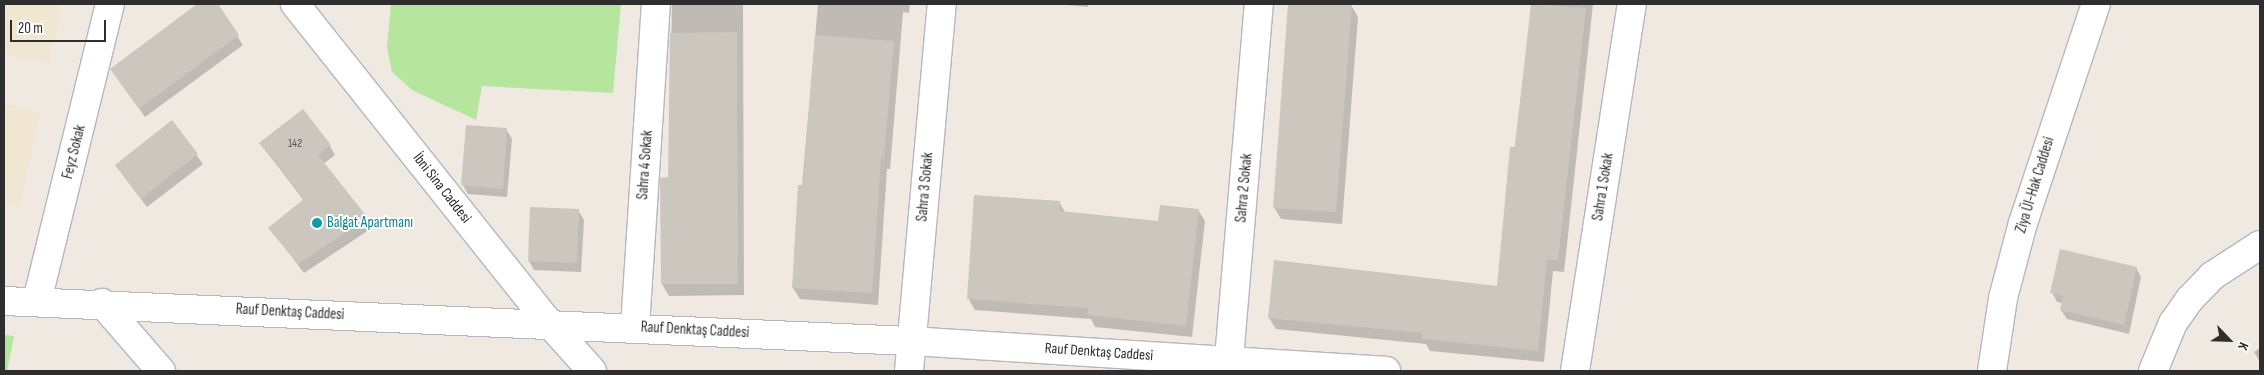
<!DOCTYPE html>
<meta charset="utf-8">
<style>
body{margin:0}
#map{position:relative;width:2264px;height:375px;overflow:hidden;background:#efe9e1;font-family:"Sofia Sans Condensed",sans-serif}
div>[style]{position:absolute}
.education>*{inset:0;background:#f0e6d1}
.green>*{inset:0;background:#b6e59e}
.shadow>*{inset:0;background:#0003}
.building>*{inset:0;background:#cbc7bf}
.roads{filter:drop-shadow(1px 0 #b4b7c1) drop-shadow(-1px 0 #b4b7c1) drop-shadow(0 1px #b4b7c1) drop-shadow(0 -1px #b4b7c1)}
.street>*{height:28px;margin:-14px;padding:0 14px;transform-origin:14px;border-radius:14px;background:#fff}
.secondary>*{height:28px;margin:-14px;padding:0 14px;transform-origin:14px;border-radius:14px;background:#fff}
.dots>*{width:14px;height:14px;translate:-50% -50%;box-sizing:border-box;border:2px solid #fff;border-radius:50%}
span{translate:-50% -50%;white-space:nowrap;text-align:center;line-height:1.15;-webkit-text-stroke:4px #fff;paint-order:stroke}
.number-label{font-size:12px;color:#555452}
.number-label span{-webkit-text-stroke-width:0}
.street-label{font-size:15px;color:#2e2e2e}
.culture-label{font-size:15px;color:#0d838f}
.left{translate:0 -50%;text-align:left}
.frame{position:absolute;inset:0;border:5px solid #2e2e2e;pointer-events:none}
.north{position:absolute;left:2204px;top:315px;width:50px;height:50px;-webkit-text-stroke:4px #fff;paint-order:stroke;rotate:114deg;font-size:14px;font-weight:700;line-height:20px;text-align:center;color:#2e2e2e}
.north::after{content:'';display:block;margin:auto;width:18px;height:22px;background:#2e2e2e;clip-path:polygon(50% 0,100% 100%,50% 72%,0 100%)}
.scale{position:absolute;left:10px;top:20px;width:96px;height:22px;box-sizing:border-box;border:2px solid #2e2e2e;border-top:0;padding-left:6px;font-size:15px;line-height:18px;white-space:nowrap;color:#2e2e2e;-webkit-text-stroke:4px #fff;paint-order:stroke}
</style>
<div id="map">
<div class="education">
<div style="clip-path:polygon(4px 4px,62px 4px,49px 63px,4px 53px)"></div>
<div style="clip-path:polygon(4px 104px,40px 111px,20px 207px,4px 204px)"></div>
</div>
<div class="green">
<div style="clip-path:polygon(391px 4px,621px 4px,613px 93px,482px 86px,476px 120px,412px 90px,392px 72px,387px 47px)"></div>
<div style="clip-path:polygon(4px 335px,14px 336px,7px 371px,4px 371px)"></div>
</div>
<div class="shadow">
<div style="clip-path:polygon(200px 4px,216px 4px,243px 45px,145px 117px,112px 69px)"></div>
<div style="clip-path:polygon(672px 4px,743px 4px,744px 295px,669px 296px,662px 284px,669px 178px)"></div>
<div style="clip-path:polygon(818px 4px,910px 4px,909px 13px,903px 12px,890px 169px,887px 169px,878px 305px,800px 299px,793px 288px)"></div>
<div style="clip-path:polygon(1055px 4px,1089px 4px,1088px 7px)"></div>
<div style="clip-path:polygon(1289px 4px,1351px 5px,1358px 17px,1342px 224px,1281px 219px,1274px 207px)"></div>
<div style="clip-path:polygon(1532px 4px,1593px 4px,1564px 272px,1553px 271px,1544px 362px,1430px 351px,1426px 344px,1276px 329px,1269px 318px,1498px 287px)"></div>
<div style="clip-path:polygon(171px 122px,203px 164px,147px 207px,116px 166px)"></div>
<div style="clip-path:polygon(506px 129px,512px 139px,507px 197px,468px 194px,463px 185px)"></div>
<div style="clip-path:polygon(261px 144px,330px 146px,335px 155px,323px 164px,372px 228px,304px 273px,270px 228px,304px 201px)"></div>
<div style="clip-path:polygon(1059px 202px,1065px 212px,1159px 222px,1198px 210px,1205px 221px,1192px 337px,1095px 327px,1091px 319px,975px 310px,968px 298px)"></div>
<div style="clip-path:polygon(531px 209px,578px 210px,584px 220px,581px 272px,534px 270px,529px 261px)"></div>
<div style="clip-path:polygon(2136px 268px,2141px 277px,2129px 334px,2067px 319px,2061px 310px,2063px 303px,2057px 302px,2052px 292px)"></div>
<div style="clip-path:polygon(2260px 348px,2260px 362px,2254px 352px)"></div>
</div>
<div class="building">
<div style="clip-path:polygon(197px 4px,218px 4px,239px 35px,139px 109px,110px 69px)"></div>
<div style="clip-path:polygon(1288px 4px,1352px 4px,1336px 212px,1273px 208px)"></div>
<div style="clip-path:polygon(1531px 4px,1586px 8px,1558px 260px,1547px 259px,1538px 351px,1422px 339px,1422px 333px,1268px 318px,1274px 260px,1497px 286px,1510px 147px,1515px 147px)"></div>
<div style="clip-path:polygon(737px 32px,738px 284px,661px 284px,660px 178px,668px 177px,670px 33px)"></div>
<div style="clip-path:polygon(815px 35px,894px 41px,884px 158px,881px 158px,872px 293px,792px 288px,798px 185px,803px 185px)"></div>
<div style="clip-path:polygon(303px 109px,331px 145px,318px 155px,368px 218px,298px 264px,268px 228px,304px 199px,259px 143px)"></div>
<div style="clip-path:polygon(172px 120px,198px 154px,141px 199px,115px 165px)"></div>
<div style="clip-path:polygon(466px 125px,507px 128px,503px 189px,461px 185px)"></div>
<div style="clip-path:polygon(974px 195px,1060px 201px,1060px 211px,1158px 221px,1160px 205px,1199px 209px,1186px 326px,1087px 315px,1088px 308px,967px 299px)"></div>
<div style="clip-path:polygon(530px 207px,579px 209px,577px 263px,528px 261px)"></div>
<div style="clip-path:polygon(2060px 249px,2137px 267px,2124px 325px,2060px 310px,2063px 296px,2050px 293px)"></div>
</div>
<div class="roads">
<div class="street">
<div style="left:102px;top:303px;width:90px;rotate:49.1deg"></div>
<div style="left:635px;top:327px;width:324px;rotate:-86.3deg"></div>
<div style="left:909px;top:371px;width:368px;rotate:-84.9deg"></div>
<div style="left:1228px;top:371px;width:368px;rotate:-85.2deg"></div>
<div style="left:1575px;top:371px;width:371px;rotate:-81.2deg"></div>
<div style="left:2153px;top:371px;width:52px;rotate:-67.4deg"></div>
<div style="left:2173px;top:323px;width:29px;rotate:-55deg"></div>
<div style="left:2190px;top:299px;width:32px;rotate:-46deg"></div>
<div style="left:2212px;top:276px;width:57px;rotate:-32.9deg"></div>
</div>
<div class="secondary">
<div style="left:295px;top:4px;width:408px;rotate:51.5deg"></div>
<div style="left:549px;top:323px;width:64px;rotate:48.1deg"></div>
<div style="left:4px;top:301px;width:908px;rotate:2.53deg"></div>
<div style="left:911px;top:341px;width:476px;rotate:3.6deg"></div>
<div style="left:37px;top:301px;width:306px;rotate:-76.2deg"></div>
<div style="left:1992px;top:371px;width:74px;rotate:-81.4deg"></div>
<div style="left:2003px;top:298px;width:78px;rotate:-75.1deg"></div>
<div style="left:2023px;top:223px;width:231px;rotate:-71.6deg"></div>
</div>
</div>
<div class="dots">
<div style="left:317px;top:223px;background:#0f9aa8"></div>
</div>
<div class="number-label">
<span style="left:295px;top:144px">142</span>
</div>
<div class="street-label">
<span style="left:74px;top:152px;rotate:-76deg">Feyz Sokak</span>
<span style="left:645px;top:165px;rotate:-86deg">Sahra 4 Sokak</span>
<span style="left:2035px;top:185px;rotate:-73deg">Ziya Ül-Hak Caddesi</span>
<span style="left:925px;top:187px;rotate:-85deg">Sahra 3 Sokak</span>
<span style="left:1603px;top:187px;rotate:-81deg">Sahra 1 Sokak</span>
<span style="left:442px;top:188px;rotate:52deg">İbni Sina Caddesi</span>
<span style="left:1244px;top:188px;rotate:-85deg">Sahra 2 Sokak</span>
<span style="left:290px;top:312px;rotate:3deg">Rauf Denktaş Caddesi</span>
<span style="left:695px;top:330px;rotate:3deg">Rauf Denktaş Caddesi</span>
<span style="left:1099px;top:352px;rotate:4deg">Rauf Denktaş Caddesi</span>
</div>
<div class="culture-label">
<span class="left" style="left:327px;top:223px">Balgat Apartmanı</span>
</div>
<div class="frame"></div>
<div class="north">K</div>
<div class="scale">20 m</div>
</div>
